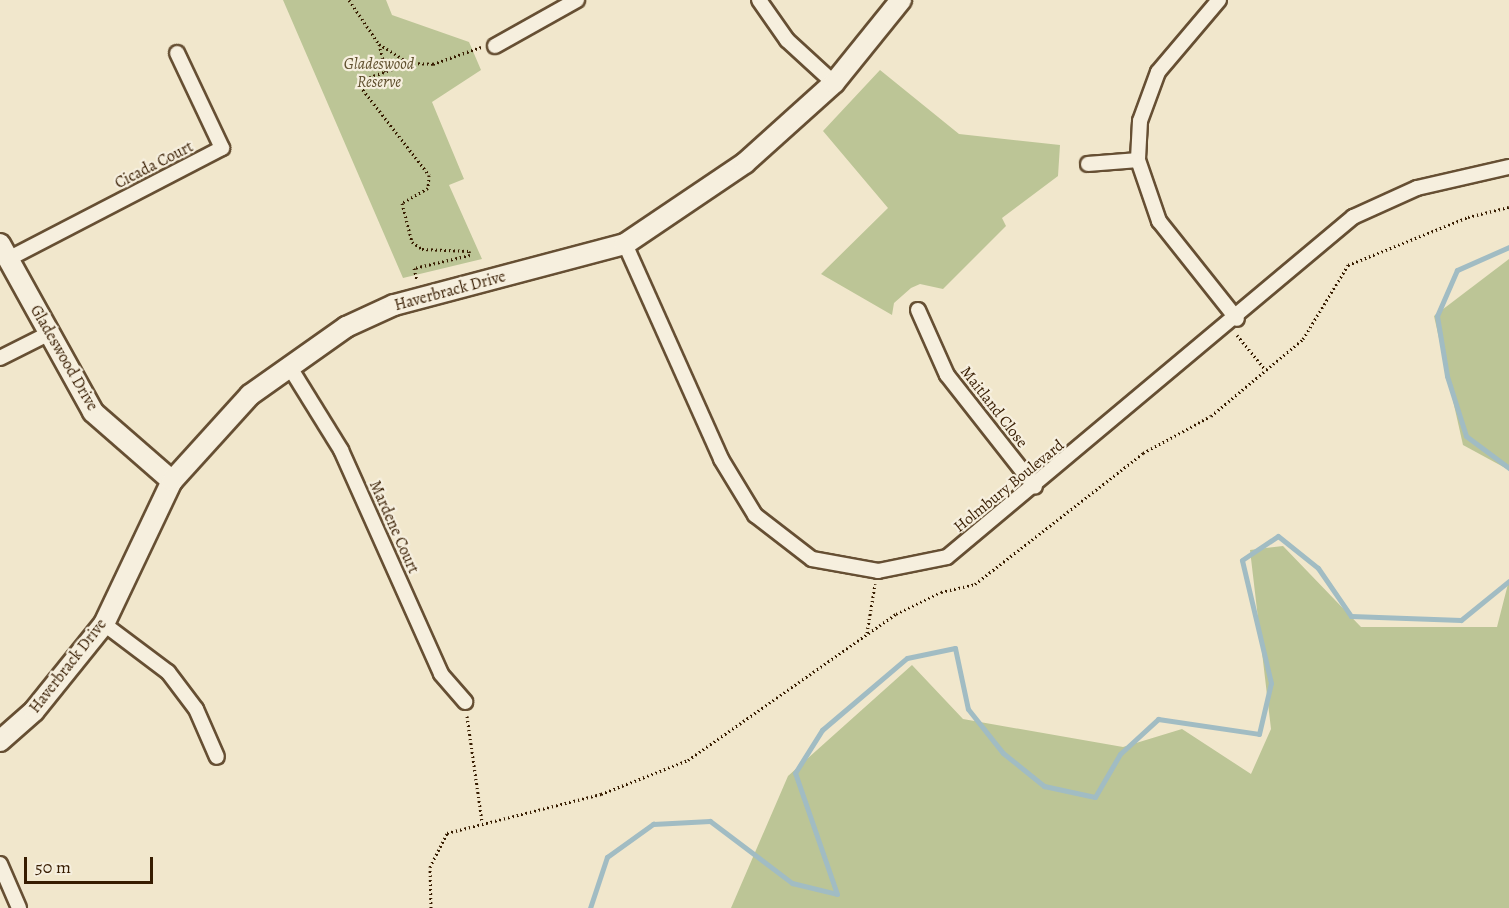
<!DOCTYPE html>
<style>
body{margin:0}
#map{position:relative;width:1509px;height:908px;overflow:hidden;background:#f1e7cc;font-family:Alegreya,serif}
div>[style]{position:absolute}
.green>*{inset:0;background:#bcc596}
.stream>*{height:5px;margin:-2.5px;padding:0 2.5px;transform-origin:2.5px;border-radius:2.5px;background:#a1bcc3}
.path>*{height:3px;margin-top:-1.5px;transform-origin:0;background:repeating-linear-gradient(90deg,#371c00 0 1.5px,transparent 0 4.5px)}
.roads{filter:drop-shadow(2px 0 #664f33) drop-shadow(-2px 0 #664f33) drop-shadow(0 2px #664f33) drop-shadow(0 -2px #664f33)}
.street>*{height:14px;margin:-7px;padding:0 7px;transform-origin:7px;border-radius:7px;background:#f6efde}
.secondary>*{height:20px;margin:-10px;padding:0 10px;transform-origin:10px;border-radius:10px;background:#f6efde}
span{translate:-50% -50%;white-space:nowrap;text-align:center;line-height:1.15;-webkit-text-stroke:4.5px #f6efde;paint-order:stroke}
.park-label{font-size:16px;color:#5f4f2d;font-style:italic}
.street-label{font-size:16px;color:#371c00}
.scale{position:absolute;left:24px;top:857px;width:129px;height:27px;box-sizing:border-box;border:3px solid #371c00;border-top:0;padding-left:8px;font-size:18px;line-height:21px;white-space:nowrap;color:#371c00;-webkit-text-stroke:4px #f6efde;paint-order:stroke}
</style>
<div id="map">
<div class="green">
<div style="clip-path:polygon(283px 0,386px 0,392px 15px,469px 42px,481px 70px,432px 102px,464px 179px,449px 185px,482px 259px,403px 278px)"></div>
<div style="clip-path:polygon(880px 70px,959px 134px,1060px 145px,1058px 176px,1002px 218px,1006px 226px,943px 289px,920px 284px,911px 288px,894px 303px,892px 315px,821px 274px,888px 208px,823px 131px)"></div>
<div style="clip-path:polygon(1509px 259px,1509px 470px,1463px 445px,1434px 316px)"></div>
<div style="clip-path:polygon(1283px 546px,1361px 627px,1497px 627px,1509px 580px,1509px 908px,731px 908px,788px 776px,912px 665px,963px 719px,1123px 747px,1182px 729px,1251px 774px,1271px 729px,1250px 550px)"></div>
</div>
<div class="stream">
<div style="left:1509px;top:247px;width:57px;rotate:156.1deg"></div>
<div style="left:1457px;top:270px;width:50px;rotate:113.5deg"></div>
<div style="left:1437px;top:316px;width:61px;rotate:80.5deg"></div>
<div style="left:1447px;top:376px;width:63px;rotate:72.4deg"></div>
<div style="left:1466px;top:436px;width:54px;rotate:36.7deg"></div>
<div style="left:590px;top:908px;width:54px;rotate:-71.6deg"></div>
<div style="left:607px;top:857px;width:57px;rotate:-35.7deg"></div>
<div style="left:653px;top:824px;width:57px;rotate:-3deg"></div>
<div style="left:710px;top:821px;width:103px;rotate:37.1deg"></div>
<div style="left:792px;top:883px;width:46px;rotate:13.7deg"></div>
<div style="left:837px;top:894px;width:128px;rotate:-109.1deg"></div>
<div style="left:795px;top:773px;width:51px;rotate:-57.9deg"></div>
<div style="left:822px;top:730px;width:111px;rotate:-40.3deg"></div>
<div style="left:907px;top:658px;width:49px;rotate:-11.8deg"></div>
<div style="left:955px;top:648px;width:62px;rotate:78deg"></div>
<div style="left:968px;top:709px;width:56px;rotate:51.5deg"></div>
<div style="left:1003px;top:753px;width:53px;rotate:38.8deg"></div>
<div style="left:1044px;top:786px;width:52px;rotate:12.2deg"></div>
<div style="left:1095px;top:797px;width:50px;rotate:-59.8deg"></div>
<div style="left:1120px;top:754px;width:52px;rotate:-42.6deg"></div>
<div style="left:1158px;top:719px;width:102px;rotate:8.4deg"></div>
<div style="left:1259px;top:734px;width:52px;rotate:-76.8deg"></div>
<div style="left:1271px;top:683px;width:126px;rotate:-103.3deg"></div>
<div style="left:1242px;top:560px;width:43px;rotate:-33.7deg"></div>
<div style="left:1278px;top:536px;width:51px;rotate:38.7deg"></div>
<div style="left:1318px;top:568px;width:58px;rotate:55.5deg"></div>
<div style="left:1351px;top:616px;width:110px;rotate:2.1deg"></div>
<div style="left:1461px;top:620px;width:62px;rotate:-39.1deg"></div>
</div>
<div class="path">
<div style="left:349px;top:0;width:53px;rotate:55.7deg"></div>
<div style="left:379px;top:44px;width:36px;rotate:32deg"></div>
<div style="left:409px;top:63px;width:24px;rotate:2deg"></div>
<div style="left:433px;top:64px;width:51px;rotate:-19.5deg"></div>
<div style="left:379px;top:44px;width:29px;rotate:76deg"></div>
<div style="left:409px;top:63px;width:50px;rotate:160.1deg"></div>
<div style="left:362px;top:80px;width:6px;rotate:108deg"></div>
<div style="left:360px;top:86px;width:113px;rotate:52.2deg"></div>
<div style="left:429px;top:175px;width:13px;rotate:94deg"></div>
<div style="left:428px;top:188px;width:30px;rotate:150deg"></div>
<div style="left:402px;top:203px;width:40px;rotate:75.6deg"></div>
<div style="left:412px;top:242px;width:12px;rotate:35deg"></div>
<div style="left:422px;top:249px;width:47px;rotate:2.4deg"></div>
<div style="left:469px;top:251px;width:4px;rotate:76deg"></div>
<div style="left:470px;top:255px;width:57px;rotate:166.9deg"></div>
<div style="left:414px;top:268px;width:12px;rotate:76deg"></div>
<div style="left:1237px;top:335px;width:43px;rotate:50.7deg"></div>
<div style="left:867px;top:633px;width:50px;rotate:-80.7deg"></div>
<div style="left:467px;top:716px;width:107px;rotate:81.9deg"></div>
<div style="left:431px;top:908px;width:41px;rotate:-91.4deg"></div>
<div style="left:430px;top:867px;width:38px;rotate:-63deg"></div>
<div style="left:447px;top:833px;width:159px;rotate:-14.2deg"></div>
<div style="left:601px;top:794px;width:93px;rotate:-21.3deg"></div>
<div style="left:688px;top:760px;width:254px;rotate:-35.1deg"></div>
<div style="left:896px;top:614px;width:50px;rotate:-26.1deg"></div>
<div style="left:941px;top:592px;width:35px;rotate:-13deg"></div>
<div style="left:975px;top:584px;width:213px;rotate:-37.9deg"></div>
<div style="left:1143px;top:453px;width:77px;rotate:-28.6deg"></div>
<div style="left:1211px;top:416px;width:120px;rotate:-39.9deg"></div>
<div style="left:1303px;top:339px;width:87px;rotate:-58.7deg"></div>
<div style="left:1348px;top:265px;width:129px;rotate:-21.8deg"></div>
<div style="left:1468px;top:217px;width:42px;rotate:-13.7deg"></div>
</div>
<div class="roads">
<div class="street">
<div style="left:759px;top:0;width:49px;rotate:55deg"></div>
<div style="left:787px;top:40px;width:64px;rotate:42.5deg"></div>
<div style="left:1219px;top:0;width:94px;rotate:130.3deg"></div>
<div style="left:1158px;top:72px;width:52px;rotate:110.2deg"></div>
<div style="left:1140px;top:121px;width:39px;rotate:93deg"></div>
<div style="left:1138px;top:160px;width:65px;rotate:71deg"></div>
<div style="left:1159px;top:221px;width:125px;rotate:51.5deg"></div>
<div style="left:495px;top:46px;width:94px;rotate:-29.3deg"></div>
<div style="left:1088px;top:164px;width:50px;rotate:-4.6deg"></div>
<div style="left:625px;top:244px;width:235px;rotate:65.9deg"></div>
<div style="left:721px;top:459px;width:66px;rotate:58.7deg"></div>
<div style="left:755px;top:515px;width:72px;rotate:37.7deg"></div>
<div style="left:812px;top:559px;width:67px;rotate:10.3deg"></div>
<div style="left:878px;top:571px;width:70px;rotate:-11.5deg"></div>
<div style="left:947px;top:557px;width:530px;rotate:-39.94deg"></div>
<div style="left:1353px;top:217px;width:70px;rotate:-24.4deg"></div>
<div style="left:1417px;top:188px;width:94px;rotate:-12.9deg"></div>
<div style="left:8px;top:259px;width:241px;rotate:-27.4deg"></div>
<div style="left:222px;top:148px;width:105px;rotate:-115.3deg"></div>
<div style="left:918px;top:310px;width:71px;rotate:66deg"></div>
<div style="left:947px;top:375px;width:142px;rotate:51.8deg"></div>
<div style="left:0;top:358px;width:54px;rotate:-26.6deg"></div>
<div style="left:289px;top:366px;width:99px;rotate:58.2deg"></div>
<div style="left:341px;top:450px;width:245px;rotate:65.9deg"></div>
<div style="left:441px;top:674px;width:37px;rotate:49deg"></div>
<div style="left:104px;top:624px;width:80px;rotate:36.9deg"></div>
<div style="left:168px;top:672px;width:46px;rotate:52.9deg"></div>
<div style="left:196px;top:709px;width:52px;rotate:66.4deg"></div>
<div style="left:0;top:864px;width:48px;rotate:66.6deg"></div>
</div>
<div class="secondary">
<div style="left:0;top:244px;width:192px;rotate:61deg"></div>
<div style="left:93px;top:412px;width:105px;rotate:41.1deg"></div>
<div style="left:0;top:741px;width:45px;rotate:-41.4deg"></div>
<div style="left:34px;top:711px;width:112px;rotate:-51.2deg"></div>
<div style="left:104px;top:624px;width:158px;rotate:-64.6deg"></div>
<div style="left:172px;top:481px;width:116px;rotate:-47.8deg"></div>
<div style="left:250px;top:395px;width:118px;rotate:-35.3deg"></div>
<div style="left:346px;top:327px;width:53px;rotate:-24.6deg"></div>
<div style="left:394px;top:305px;width:239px;rotate:-14.8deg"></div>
<div style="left:625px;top:244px;width:145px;rotate:-34deg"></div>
<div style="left:745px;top:163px;width:120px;rotate:-42deg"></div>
<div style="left:834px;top:83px;width:107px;rotate:-51.1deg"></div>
</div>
</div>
<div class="park-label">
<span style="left:379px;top:73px">Gladeswood<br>Reserve</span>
</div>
<div class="street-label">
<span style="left:154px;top:165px;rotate:-27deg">Cicada Court</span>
<span style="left:450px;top:291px;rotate:-15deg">Haverbrack Drive</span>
<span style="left:64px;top:358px;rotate:60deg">Gladeswood Drive</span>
<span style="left:994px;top:407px;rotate:52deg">Maitland Close</span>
<span style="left:1009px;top:486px;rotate:-39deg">Holmbury Boulevard</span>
<span style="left:394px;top:527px;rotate:66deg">Mardene Court</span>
<span style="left:68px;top:666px;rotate:-52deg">Haverbrack Drive</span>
</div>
<div class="scale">50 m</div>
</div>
